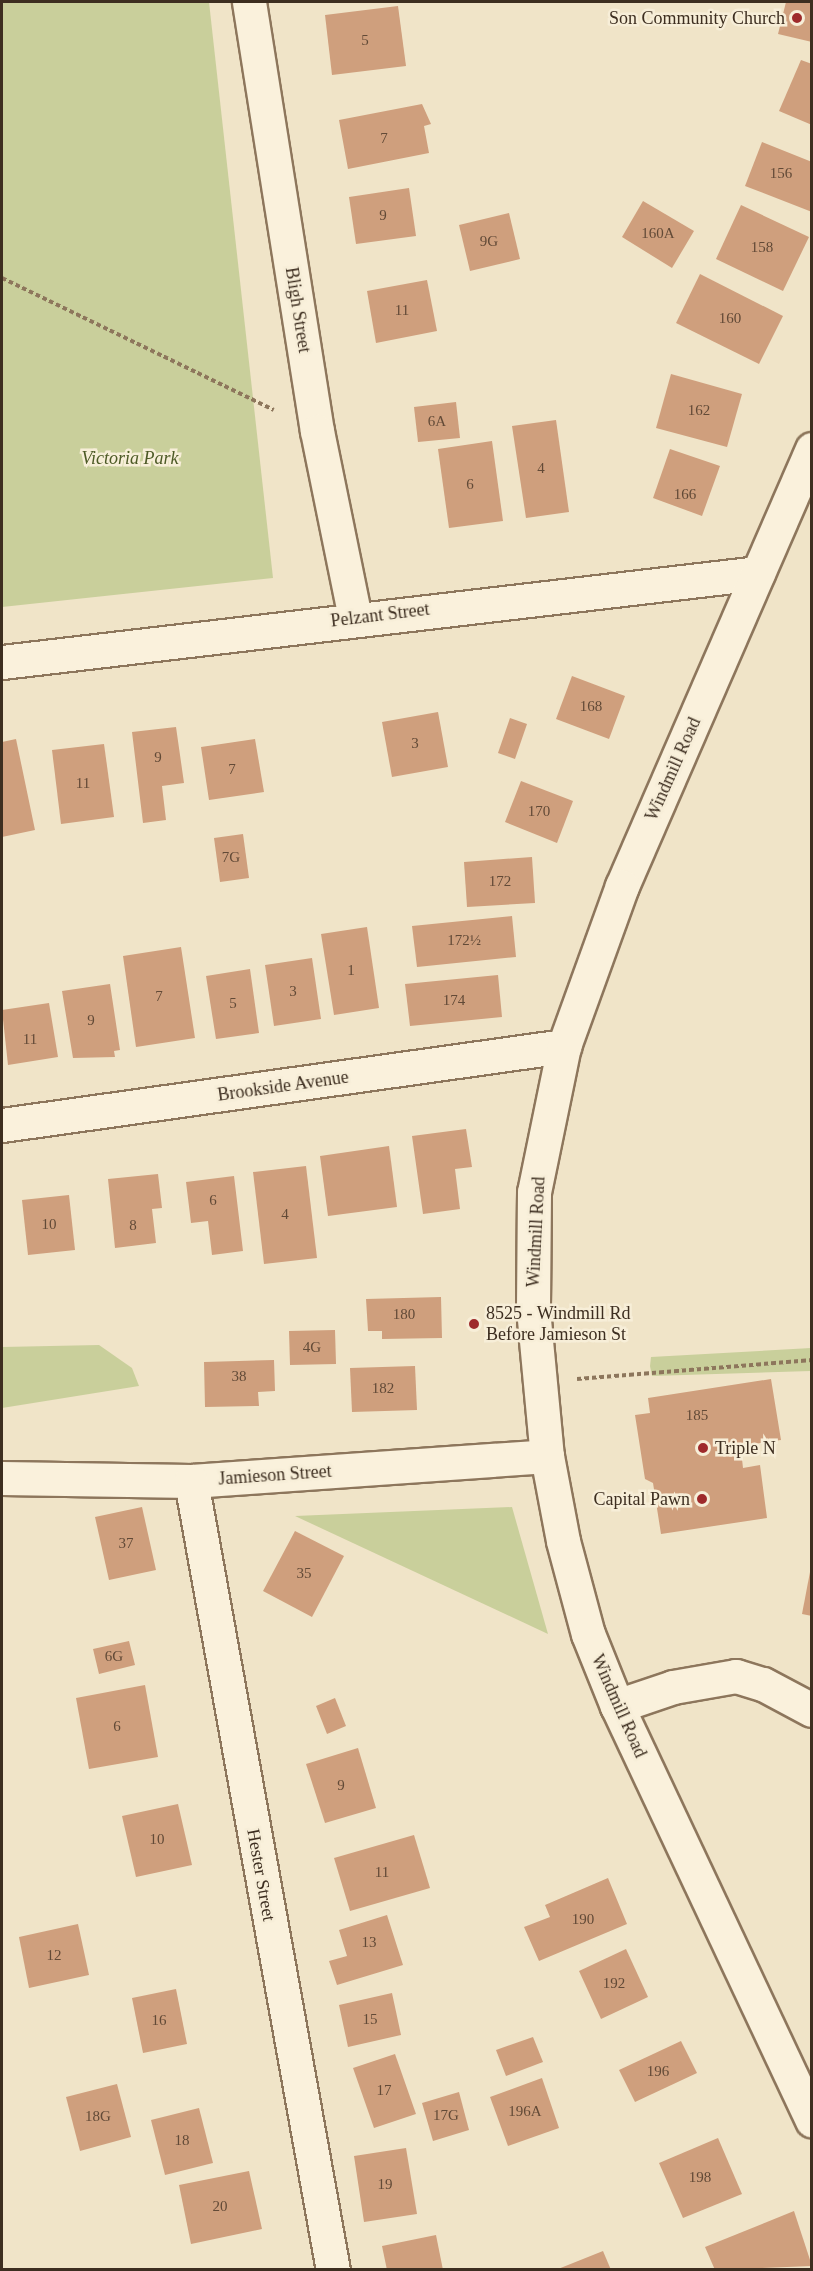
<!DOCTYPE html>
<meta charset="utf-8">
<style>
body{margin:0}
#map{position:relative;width:813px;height:2271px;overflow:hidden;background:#f0e4c8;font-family:Georgia,serif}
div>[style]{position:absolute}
.green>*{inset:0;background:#c9cf9b}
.building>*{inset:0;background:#cf9f7d}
.path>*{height:4px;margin-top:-2px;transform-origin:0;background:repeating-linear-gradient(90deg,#8d765c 0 4.5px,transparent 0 7.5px)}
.roads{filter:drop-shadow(2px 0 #8d765c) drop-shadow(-2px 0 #8d765c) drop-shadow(0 2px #8d765c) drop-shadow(0 -2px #8d765c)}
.minor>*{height:33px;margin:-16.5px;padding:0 16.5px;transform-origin:16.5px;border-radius:16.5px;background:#faf1dc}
.secondary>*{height:33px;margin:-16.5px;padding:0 16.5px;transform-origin:16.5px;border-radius:16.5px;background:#faf1dc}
.dots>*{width:16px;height:16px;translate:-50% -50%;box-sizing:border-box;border:3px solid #f7eed8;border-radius:50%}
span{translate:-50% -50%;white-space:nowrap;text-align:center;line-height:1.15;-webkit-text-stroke:5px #f7eed8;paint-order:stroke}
.number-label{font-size:15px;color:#624a37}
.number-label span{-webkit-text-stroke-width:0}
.poi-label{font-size:18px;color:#3d2e20}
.right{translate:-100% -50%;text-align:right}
.left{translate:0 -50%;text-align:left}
.street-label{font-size:18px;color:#3d2e20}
.park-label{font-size:18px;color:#4d5a26;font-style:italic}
.frame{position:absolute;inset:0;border:3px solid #3d2e20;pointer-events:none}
</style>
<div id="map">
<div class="green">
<div style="clip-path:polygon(2px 2px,209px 2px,273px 578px,2px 607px)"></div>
<div style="clip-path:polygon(99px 1345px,132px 1368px,139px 1386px,2px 1408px,2px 1347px)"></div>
<div style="clip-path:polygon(811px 1348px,811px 1371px,652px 1376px,650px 1366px,651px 1357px)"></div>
<div style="clip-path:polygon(512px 1507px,548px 1634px,295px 1516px)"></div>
</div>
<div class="building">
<div style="clip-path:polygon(786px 2px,812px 2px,812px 42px,778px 34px)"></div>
<div style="clip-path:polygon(398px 6px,406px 66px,332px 75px,325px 15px)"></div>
<div style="clip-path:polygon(801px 60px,812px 64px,812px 125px,779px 111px)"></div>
<div style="clip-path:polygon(422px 104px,431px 124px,424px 126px,429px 153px,348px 169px,339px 120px)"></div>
<div style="clip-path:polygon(762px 142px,812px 162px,812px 212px,745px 186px)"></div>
<div style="clip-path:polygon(409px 188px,416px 236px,356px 244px,349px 197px)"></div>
<div style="clip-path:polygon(643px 201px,694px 231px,672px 268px,622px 237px)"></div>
<div style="clip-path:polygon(741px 205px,809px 237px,783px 291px,716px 259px)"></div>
<div style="clip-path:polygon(509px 213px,520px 259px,470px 271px,459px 225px)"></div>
<div style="clip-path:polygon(700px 274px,783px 316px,759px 364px,676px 323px)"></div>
<div style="clip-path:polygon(427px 280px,437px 331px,376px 343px,367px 291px)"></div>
<div style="clip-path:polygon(671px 374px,742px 394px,727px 447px,656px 428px)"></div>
<div style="clip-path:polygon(456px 402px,460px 438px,418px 442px,414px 407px)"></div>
<div style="clip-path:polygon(556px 420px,569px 512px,526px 518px,512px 426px)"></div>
<div style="clip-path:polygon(492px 441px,503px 521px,449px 528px,438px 449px)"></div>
<div style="clip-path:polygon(670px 449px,720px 466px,702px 516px,653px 498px)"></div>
<div style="clip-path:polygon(572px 676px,625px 696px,609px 739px,556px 719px)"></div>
<div style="clip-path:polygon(438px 712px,448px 767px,392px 777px,382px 722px)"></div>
<div style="clip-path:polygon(510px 718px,527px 724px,515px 759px,498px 753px)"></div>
<div style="clip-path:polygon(176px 727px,184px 783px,162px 786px,166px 820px,143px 823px,132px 732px)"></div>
<div style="clip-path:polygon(16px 739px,35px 830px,2px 837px,2px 742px)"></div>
<div style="clip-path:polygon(255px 739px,264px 792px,209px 800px,201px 747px)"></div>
<div style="clip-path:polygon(104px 744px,114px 817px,61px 824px,52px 750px)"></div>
<div style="clip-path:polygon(521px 781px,573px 801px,557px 843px,505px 822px)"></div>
<div style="clip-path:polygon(243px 834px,249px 878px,220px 882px,214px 838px)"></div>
<div style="clip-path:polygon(532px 857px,535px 903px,467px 907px,464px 862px)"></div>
<div style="clip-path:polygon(512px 916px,516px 957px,417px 967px,412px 926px)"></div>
<div style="clip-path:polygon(367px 927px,379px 1008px,334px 1015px,321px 934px)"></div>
<div style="clip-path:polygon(181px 947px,195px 1038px,136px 1047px,123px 956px)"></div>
<div style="clip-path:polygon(312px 958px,321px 1019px,274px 1026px,265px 965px)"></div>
<div style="clip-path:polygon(250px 969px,259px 1033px,216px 1039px,206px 976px)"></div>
<div style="clip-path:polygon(498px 975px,502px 1017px,410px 1026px,405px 984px)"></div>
<div style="clip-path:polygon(110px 984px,120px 1050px,114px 1051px,115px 1057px,73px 1058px,62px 991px)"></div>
<div style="clip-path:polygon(49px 1003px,58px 1057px,8px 1065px,2px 1010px)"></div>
<div style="clip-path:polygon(466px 1129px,472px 1167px,455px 1169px,460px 1209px,423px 1214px,412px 1136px)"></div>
<div style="clip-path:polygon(389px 1146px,397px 1207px,328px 1216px,320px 1156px)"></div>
<div style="clip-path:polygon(306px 1166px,317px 1258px,264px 1264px,253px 1172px)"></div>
<div style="clip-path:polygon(158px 1174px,162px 1208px,152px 1209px,156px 1243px,115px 1248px,108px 1179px)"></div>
<div style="clip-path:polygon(234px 1176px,243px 1251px,212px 1255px,208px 1221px,191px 1223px,186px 1182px)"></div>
<div style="clip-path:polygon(69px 1195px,75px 1250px,28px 1255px,22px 1200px)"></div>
<div style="clip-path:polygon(441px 1297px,442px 1338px,382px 1339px,382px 1331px,368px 1331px,366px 1299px)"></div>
<div style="clip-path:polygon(335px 1330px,336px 1364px,290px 1365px,289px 1331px)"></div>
<div style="clip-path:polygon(274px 1360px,275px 1391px,258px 1392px,259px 1406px,205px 1407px,204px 1362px)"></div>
<div style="clip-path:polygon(415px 1366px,417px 1410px,352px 1412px,350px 1368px)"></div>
<div style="clip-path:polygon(771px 1379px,781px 1440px,726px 1448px,726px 1452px,741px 1450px,743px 1468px,760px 1465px,767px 1518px,661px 1534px,653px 1483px,645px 1479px,635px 1415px,650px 1413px,648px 1398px)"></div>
<div style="clip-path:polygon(142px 1507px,156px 1570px,109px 1580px,95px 1517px)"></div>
<div style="clip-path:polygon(295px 1531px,344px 1556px,312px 1617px,263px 1591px)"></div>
<div style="clip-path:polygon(810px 1572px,812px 1572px,812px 1616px,802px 1614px)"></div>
<div style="clip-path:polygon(129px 1641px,135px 1665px,99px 1674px,93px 1649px)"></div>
<div style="clip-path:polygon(145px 1685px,158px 1757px,89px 1769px,76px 1698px)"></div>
<div style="clip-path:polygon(335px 1698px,346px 1726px,327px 1734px,316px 1706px)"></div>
<div style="clip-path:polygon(358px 1748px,376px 1808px,325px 1823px,306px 1764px)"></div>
<div style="clip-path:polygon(178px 1804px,192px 1865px,136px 1877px,122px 1816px)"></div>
<div style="clip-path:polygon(414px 1835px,430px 1888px,350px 1911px,334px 1858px)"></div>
<div style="clip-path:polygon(608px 1878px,627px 1924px,539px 1961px,524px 1927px,550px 1917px,545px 1905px)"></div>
<div style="clip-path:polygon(387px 1915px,403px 1965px,337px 1985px,329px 1961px,347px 1956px,339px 1930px)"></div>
<div style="clip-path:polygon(78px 1924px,89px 1975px,29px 1988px,19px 1937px)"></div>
<div style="clip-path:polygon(626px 1949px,648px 1997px,601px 2019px,579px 1971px)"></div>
<div style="clip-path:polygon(176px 1989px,187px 2044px,143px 2053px,132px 1998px)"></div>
<div style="clip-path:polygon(392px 1993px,401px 2035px,348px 2047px,339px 2005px)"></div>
<div style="clip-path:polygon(533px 2037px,543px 2062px,506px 2076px,496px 2050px)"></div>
<div style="clip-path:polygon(681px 2041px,697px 2073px,635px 2102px,619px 2070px)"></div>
<div style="clip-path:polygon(395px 2054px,416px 2114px,374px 2128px,353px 2068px)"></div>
<div style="clip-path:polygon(542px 2078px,559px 2128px,508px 2146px,490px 2097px)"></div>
<div style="clip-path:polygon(117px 2084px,131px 2137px,80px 2151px,66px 2097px)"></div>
<div style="clip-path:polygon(459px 2092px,469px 2130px,433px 2141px,422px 2103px)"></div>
<div style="clip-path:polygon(199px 2108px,213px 2163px,165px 2175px,151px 2120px)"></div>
<div style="clip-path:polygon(718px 2138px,742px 2194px,683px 2218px,659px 2163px)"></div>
<div style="clip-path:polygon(406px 2148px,417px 2214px,364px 2222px,354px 2156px)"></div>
<div style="clip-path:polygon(249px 2171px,262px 2229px,191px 2244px,179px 2185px)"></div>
<div style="clip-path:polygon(794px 2211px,812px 2266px,715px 2270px,705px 2247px)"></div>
<div style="clip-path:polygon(436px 2235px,443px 2270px,387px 2270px,382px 2246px)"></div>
<div style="clip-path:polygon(603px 2251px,611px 2270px,558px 2270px,558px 2269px)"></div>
</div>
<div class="path">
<div style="left:2px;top:278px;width:302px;rotate:25.9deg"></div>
<div style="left:577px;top:1379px;width:236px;rotate:-4.6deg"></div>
</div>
<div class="roads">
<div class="minor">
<div style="left:249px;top:2px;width:434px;rotate:81deg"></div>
<div style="left:317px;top:431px;width:191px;rotate:78.5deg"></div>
<div style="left:2px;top:662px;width:761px;rotate:-6.71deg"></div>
<div style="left:2px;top:1125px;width:568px;rotate:-8deg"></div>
<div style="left:2px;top:1478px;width:189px;rotate:0.9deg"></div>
<div style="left:191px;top:1481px;width:357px;rotate:-4deg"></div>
<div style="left:191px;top:1481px;width:802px;rotate:79.8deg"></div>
<div style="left:617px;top:1706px;width:59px;rotate:-18.7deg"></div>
<div style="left:673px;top:1687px;width:64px;rotate:-9.9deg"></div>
<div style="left:736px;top:1676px;width:28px;rotate:17deg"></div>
<div style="left:763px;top:1684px;width:55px;rotate:28deg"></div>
</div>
<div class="secondary">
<div style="left:812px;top:449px;width:477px;rotate:113.5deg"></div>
<div style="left:622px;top:886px;width:170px;rotate:109.9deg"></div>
<div style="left:564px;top:1046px;width:149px;rotate:101.6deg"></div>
<div style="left:534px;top:1192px;width:117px;rotate:90.5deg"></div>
<div style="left:533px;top:1309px;width:148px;rotate:84.6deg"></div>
<div style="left:547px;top:1456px;width:86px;rotate:79.3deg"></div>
<div style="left:563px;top:1541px;width:96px;rotate:75deg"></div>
<div style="left:588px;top:1634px;width:78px;rotate:68.1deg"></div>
<div style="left:617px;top:1706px;width:458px;rotate:64.8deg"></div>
</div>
</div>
<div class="dots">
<div style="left:797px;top:18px;background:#9e2a2b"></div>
<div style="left:474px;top:1324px;background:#9e2a2b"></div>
<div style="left:703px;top:1448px;background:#9e2a2b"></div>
<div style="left:702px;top:1499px;background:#9e2a2b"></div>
</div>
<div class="number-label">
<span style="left:365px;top:41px">5</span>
<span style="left:384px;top:139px">7</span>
<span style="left:781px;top:174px">156</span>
<span style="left:383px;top:216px">9</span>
<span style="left:658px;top:234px">160A</span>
<span style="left:489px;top:242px">9G</span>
<span style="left:762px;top:248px">158</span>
<span style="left:402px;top:311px">11</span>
<span style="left:730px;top:319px">160</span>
<span style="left:699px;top:411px">162</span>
<span style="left:437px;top:422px">6A</span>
<span style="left:541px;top:469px">4</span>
<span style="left:470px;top:485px">6</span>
<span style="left:685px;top:495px">166</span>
<span style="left:591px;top:707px">168</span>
<span style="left:415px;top:744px">3</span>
<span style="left:158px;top:758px">9</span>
<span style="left:232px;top:770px">7</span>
<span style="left:83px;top:784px">11</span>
<span style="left:539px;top:812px">170</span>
<span style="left:231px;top:858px">7G</span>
<span style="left:500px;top:882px">172</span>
<span style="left:464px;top:941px">172½</span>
<span style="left:351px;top:971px">1</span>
<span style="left:293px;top:992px">3</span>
<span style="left:159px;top:997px">7</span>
<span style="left:454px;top:1001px">174</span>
<span style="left:233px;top:1004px">5</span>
<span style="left:91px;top:1021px">9</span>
<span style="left:30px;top:1040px">11</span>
<span style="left:213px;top:1201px">6</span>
<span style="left:285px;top:1215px">4</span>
<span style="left:49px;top:1225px">10</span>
<span style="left:133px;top:1226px">8</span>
<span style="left:404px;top:1315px">180</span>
<span style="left:312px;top:1348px">4G</span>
<span style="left:239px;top:1377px">38</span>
<span style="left:383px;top:1389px">182</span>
<span style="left:697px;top:1416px">185</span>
<span style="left:126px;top:1544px">37</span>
<span style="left:304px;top:1574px">35</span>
<span style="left:114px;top:1657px">6G</span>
<span style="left:117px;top:1727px">6</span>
<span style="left:341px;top:1786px">9</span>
<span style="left:157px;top:1840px">10</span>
<span style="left:382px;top:1873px">11</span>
<span style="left:583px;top:1920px">190</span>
<span style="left:369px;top:1943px">13</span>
<span style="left:54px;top:1956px">12</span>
<span style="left:614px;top:1984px">192</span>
<span style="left:370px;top:2020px">15</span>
<span style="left:159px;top:2021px">16</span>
<span style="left:658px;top:2072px">196</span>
<span style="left:384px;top:2091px">17</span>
<span style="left:525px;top:2112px">196A</span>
<span style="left:446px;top:2116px">17G</span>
<span style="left:98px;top:2117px">18G</span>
<span style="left:182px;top:2141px">18</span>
<span style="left:700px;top:2178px">198</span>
<span style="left:385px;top:2185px">19</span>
<span style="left:220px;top:2207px">20</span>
</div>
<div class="poi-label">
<span class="right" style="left:785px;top:18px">Son Community Church</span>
<span class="left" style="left:486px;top:1324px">8525 - Windmill Rd<br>Before Jamieson St</span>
<span class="left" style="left:715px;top:1448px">Triple N</span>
<span class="right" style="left:690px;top:1499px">Capital Pawn</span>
</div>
<div class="street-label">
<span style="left:298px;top:310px;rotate:81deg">Bligh Street</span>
<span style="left:380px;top:615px;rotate:-7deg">Pelzant Street</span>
<span style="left:673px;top:769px;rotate:-66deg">Windmill Road</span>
<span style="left:283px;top:1086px;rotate:-8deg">Brookside Avenue</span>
<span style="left:536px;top:1232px;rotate:-87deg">Windmill Road</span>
<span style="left:275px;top:1475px;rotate:-4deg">Jamieson Street</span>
<span style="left:619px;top:1706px;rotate:66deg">Windmill Road</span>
<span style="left:261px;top:1875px;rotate:80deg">Hester Street</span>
</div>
<div class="park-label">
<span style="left:130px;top:458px">Victoria Park</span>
</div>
<div class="frame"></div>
</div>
